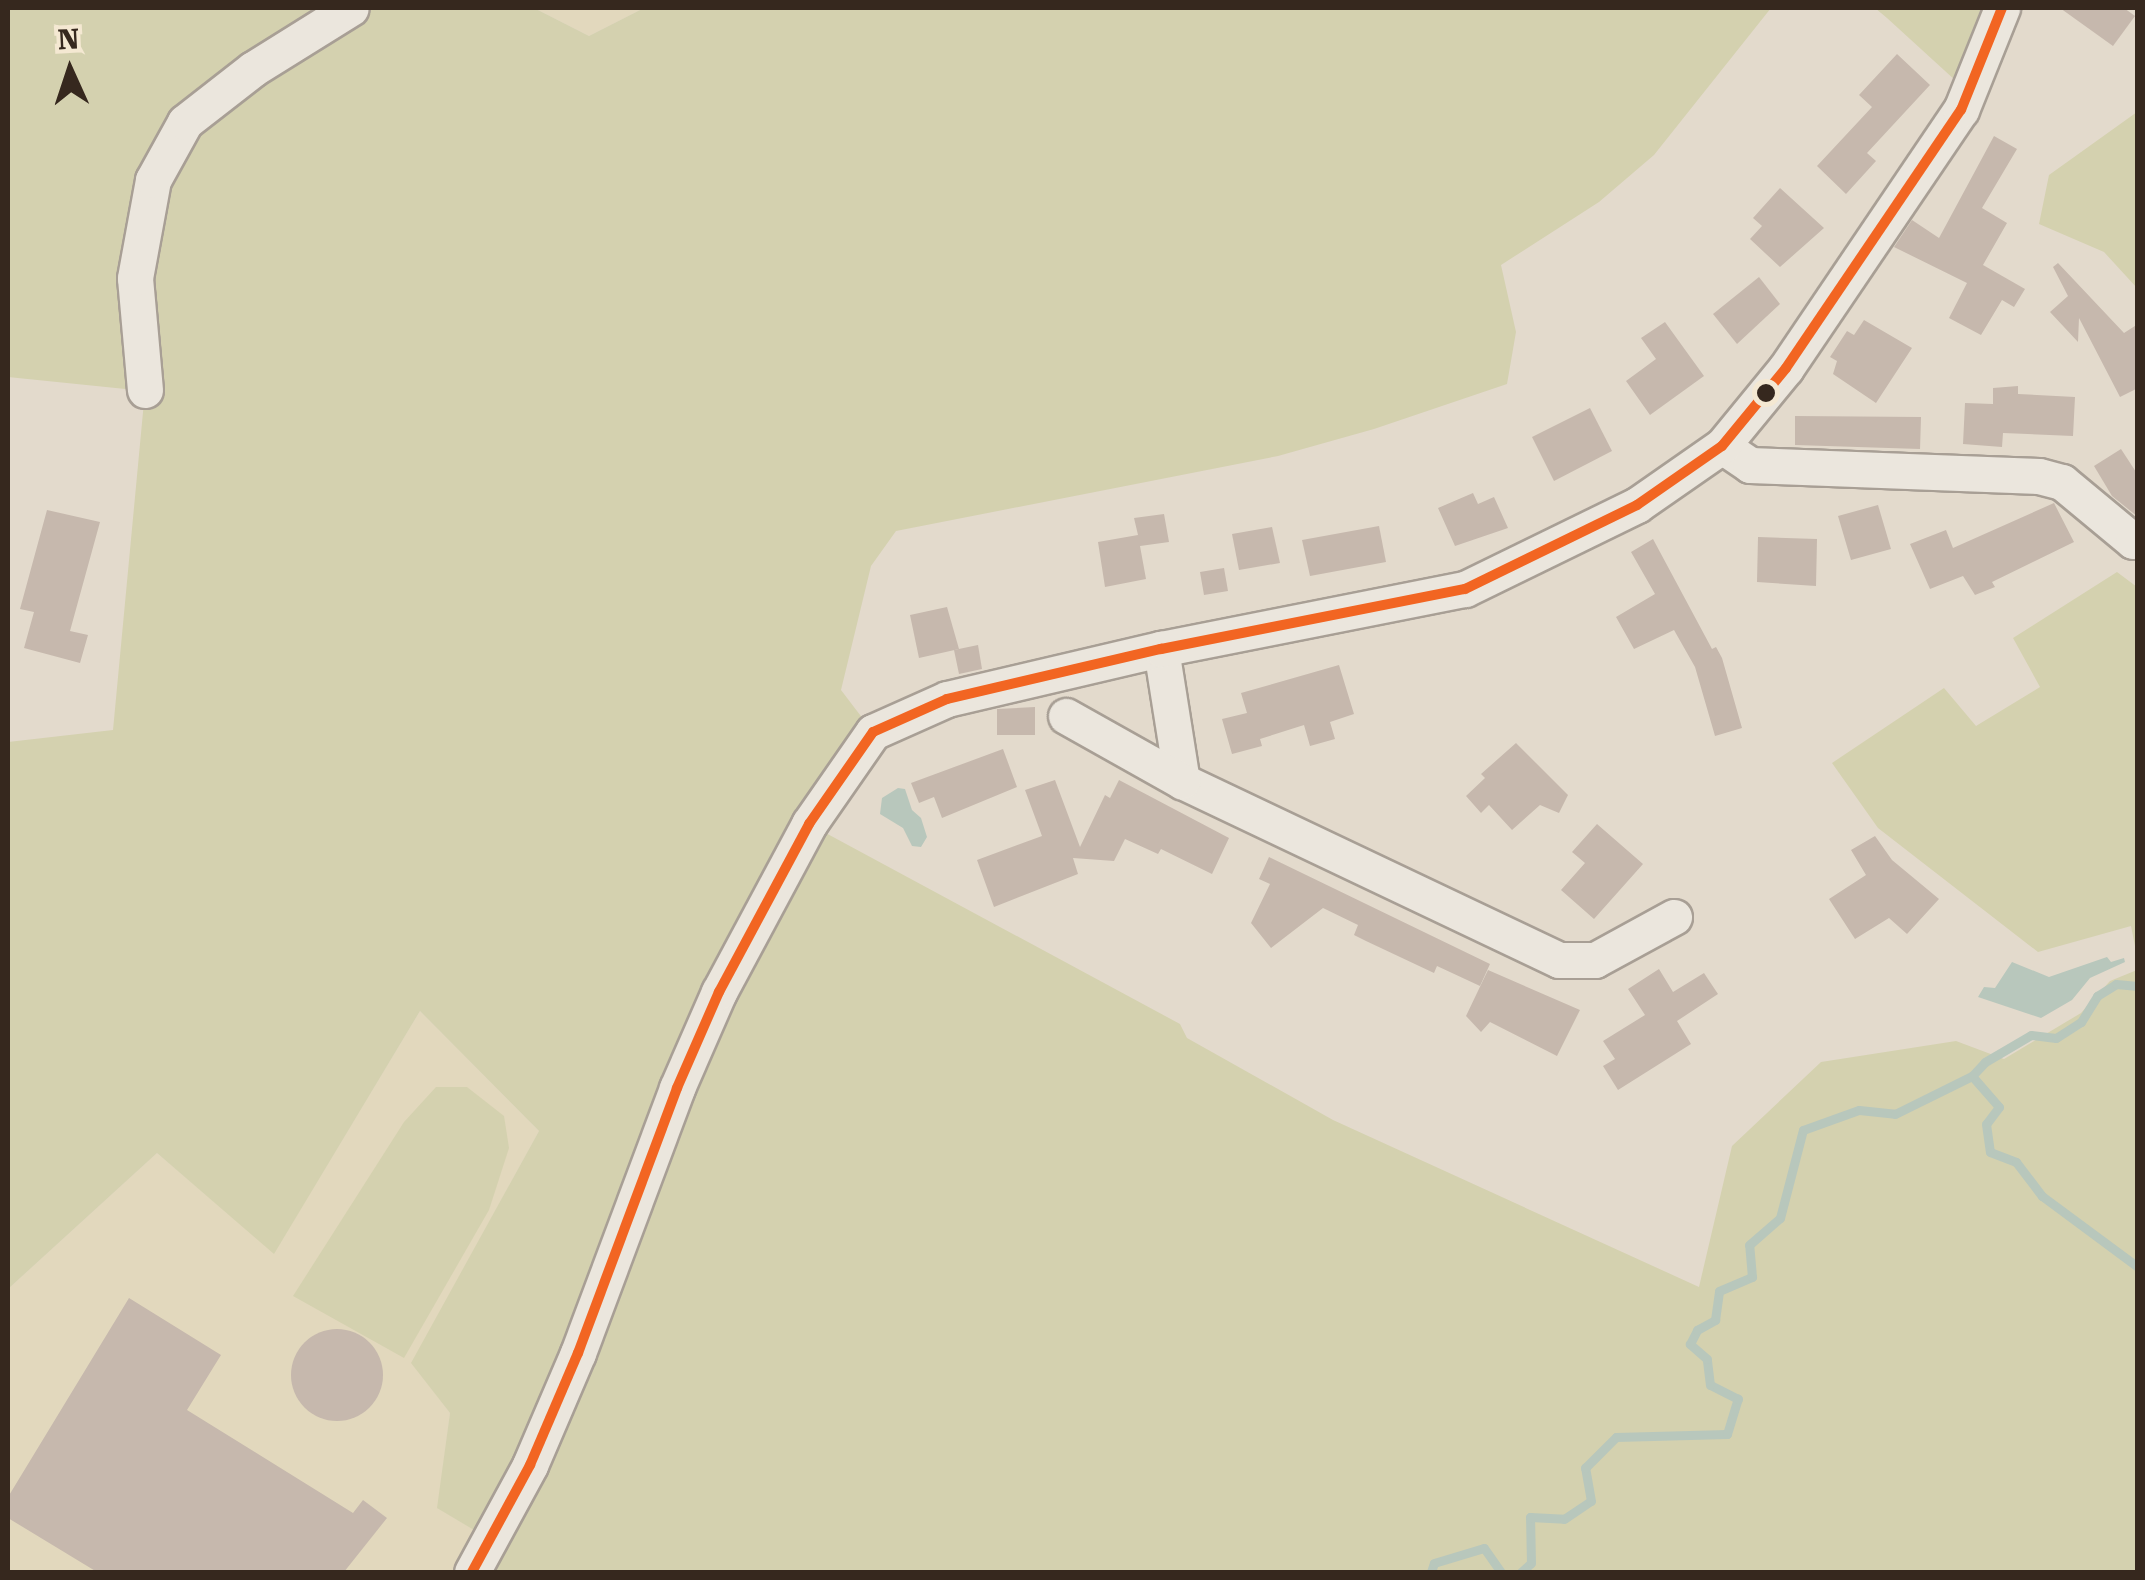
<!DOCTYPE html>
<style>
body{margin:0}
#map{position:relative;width:2145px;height:1580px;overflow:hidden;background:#e3dacc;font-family:"Roboto Serif",serif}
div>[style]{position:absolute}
.farmland>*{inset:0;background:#e2d8bd}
.green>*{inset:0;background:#d4d1af}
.water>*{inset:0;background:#b8c7bc}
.stream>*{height:9px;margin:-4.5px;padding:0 4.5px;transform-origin:4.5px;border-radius:4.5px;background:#b8c7bc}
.building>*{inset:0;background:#c6b8ad}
.round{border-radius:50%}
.roads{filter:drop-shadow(2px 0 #a89f95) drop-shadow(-2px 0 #a89f95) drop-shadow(0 2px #a89f95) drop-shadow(0 -2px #a89f95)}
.minor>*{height:35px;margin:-17.5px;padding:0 17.5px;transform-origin:17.5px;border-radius:17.5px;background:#ebe6dd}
.bus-1>*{height:10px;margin:-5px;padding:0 5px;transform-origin:5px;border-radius:5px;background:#f26522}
.dots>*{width:28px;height:28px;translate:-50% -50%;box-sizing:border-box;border:5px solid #f4e8d2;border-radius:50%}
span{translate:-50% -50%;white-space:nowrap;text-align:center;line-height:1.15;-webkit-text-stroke:9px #f4e8d2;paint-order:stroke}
.frame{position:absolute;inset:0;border:10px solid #36281e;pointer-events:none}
.north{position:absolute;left:20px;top:20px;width:100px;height:100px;-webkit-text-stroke:8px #f4e8d2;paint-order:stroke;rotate:357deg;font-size:28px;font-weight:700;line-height:40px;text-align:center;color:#36281e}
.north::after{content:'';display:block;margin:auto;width:35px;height:45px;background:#36281e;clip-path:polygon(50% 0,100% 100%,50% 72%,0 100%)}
</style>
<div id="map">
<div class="farmland">
<div style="clip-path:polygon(534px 8px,644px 8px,589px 36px)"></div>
<div style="clip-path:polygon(420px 1011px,539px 1131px,412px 1363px,450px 1413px,438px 1508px,489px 1539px,472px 1572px,8px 1572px,8px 1289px,157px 1153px,274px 1253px)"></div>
</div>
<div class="green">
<div style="clip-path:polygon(8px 8px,534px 8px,589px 36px,644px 8px,1771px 8px,1654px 155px,1599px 202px,1501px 265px,1516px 332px,1507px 384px,1374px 429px,1278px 456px,896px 531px,871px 566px,841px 690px,873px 732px,809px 824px,1180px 1024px,1187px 1038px,1333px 1120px,1699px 1287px,1732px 1146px,1821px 1062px,1956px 1041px,2004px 1059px,2081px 1013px,2110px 981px,2137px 970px,2137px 1572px,472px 1572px,489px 1539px,437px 1508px,450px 1413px,411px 1363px,539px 1131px,420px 1011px,274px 1254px,157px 1153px,8px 1289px,8px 742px,113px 730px,145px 391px,8px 377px)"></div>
<div style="clip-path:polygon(1875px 8px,1981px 8px,1956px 81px,1887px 18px)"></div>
<div style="clip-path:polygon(2137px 112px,2137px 288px,2104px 252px,2039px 224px,2049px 175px)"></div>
<div style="clip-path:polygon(2117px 572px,2137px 587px,2137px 956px,2131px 926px,2038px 952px,1878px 828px,1832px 763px,1944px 688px,1976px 726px,2040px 687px,2013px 638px)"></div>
<div style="clip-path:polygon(436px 1087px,467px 1087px,504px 1116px,509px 1148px,489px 1210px,404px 1358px,293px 1296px,404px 1122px)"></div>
</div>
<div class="water">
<div style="clip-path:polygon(898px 788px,905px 789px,912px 810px,921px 818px,927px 837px,921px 847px,912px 846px,903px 828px,880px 814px,882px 798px)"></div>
<div style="clip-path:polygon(2107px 957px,2111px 962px,2124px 958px,2125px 962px,2090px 978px,2072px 1000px,2041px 1018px,1978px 997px,1984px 987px,1995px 988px,2012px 962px,2049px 977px)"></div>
</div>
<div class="stream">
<div style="left:1972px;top:1076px;width:41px;rotate:48.9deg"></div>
<div style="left:1999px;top:1107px;width:21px;rotate:127deg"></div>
<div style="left:1986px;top:1124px;width:28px;rotate:82deg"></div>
<div style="left:1990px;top:1152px;width:28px;rotate:21deg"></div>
<div style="left:2016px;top:1162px;width:43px;rotate:52.6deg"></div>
<div style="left:2042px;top:1196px;width:119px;rotate:36.5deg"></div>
<div style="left:1431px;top:1572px;width:9px;rotate:-72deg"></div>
<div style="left:1434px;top:1563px;width:52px;rotate:-16.7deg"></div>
<div style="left:1484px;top:1548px;width:29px;rotate:55deg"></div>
<div style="left:1521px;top:1572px;width:13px;rotate:-42deg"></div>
<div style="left:1531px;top:1563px;width:46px;rotate:-91.2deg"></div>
<div style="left:1530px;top:1517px;width:34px;rotate:3deg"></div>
<div style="left:1564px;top:1519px;width:32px;rotate:-34deg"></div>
<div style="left:1591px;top:1501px;width:34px;rotate:-100deg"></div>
<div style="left:1585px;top:1468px;width:44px;rotate:-45deg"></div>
<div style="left:1616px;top:1437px;width:111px;rotate:-1.5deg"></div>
<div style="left:1727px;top:1434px;width:37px;rotate:-73deg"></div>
<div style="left:1738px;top:1399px;width:31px;rotate:-153deg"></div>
<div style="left:1710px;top:1385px;width:26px;rotate:-97deg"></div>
<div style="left:1707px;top:1359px;width:23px;rotate:-139deg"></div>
<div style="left:1690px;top:1344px;width:16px;rotate:-63deg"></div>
<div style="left:1697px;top:1330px;width:21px;rotate:-29deg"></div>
<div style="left:1715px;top:1320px;width:29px;rotate:-82deg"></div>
<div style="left:1719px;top:1291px;width:36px;rotate:-23deg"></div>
<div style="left:1752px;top:1277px;width:32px;rotate:-95deg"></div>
<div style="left:1749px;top:1245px;width:41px;rotate:-41.1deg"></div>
<div style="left:1780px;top:1218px;width:91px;rotate:-75.4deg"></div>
<div style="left:1803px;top:1130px;width:59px;rotate:-19.7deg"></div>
<div style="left:1859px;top:1110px;width:36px;rotate:6deg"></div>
<div style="left:1895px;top:1114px;width:86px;rotate:-26.3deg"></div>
<div style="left:1972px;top:1076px;width:19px;rotate:-47deg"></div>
<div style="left:1985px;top:1062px;width:53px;rotate:-30.4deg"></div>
<div style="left:2031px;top:1035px;width:25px;rotate:7deg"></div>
<div style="left:2056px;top:1038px;width:30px;rotate:-33deg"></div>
<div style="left:2081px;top:1022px;width:31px;rotate:-58deg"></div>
<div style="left:2097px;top:996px;width:22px;rotate:-32deg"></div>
<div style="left:2116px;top:984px;width:22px;rotate:5deg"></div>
</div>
<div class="building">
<div style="clip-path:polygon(2060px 8px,2124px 8px,2135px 16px,2113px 46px)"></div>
<div style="clip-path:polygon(1897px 54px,1930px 85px,1867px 153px,1876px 161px,1846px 194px,1817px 166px,1872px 107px,1859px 95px)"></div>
<div style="clip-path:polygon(1994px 136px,2017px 149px,1982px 208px,2007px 223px,1983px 265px,2025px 289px,2014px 307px,2002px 300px,1981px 335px,1949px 318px,1967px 283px,1894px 247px,1912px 220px,1939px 238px)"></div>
<div style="clip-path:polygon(1780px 188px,1824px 228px,1780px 267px,1750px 239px,1762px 226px,1753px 218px)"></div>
<div style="clip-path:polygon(2058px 263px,2124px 333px,2138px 324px,2138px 388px,2120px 397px,2079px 318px,2078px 342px,2050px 312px,2068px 296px,2053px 267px)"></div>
<div style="clip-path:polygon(1759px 277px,1780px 304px,1737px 344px,1713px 314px)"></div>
<div style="clip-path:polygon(1864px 320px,1912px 348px,1876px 403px,1833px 374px,1837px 361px,1830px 357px,1847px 331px,1854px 335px)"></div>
<div style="clip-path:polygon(1665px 322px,1704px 376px,1650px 415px,1626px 381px,1656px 359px,1641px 338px)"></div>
<div style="clip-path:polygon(2018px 386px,2018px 394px,2075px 397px,2073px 436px,2003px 433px,2002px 447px,1963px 444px,1965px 403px,1993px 404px,1993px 388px)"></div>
<div style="clip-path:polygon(1590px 408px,1612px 451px,1554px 481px,1532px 437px)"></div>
<div style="clip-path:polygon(1795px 416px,1921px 417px,1920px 449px,1795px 445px)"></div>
<div style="clip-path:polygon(2121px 449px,2138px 475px,2138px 517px,2112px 496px,2094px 466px)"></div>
<div style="clip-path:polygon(1473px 493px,1478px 504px,1494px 497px,1508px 528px,1455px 546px,1438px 508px)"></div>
<div style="clip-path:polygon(2054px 503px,2074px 542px,1992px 582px,1995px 587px,1975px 595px,1963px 576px,1930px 589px,1910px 544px,1946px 530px,1953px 548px)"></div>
<div style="clip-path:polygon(1878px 505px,1891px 549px,1851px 560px,1838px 516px)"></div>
<div style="clip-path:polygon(47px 510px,100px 522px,70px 631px,88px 635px,80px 663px,24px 648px,34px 612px,20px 609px)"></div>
<div style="clip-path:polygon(1164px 514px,1169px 542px,1140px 546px,1146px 579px,1105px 587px,1098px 542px,1138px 535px,1134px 518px)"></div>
<div style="clip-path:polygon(1379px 526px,1386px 562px,1310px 576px,1302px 540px)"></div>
<div style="clip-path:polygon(1272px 527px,1280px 563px,1239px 570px,1232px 534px)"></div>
<div style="clip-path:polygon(1758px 537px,1817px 539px,1816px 586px,1757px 582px)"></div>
<div style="clip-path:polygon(1653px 539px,1712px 649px,1716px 647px,1722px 658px,1742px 728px,1715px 736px,1695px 667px,1674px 630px,1634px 649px,1616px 617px,1655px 594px,1631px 552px)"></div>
<div style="clip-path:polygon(1224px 568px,1228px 591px,1204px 595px,1200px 572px)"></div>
<div style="clip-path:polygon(947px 607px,959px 649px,919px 658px,910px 615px)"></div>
<div style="clip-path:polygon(978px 645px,982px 669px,959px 674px,954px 650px)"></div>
<div style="clip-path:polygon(1339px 665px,1354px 714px,1330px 722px,1335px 739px,1310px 746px,1304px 725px,1260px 739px,1262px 746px,1232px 754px,1222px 719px,1247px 713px,1241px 693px)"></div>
<div style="clip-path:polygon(1035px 707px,1035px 735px,997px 735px,997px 709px)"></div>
<div style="clip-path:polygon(1516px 743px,1568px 795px,1559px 813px,1540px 805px,1512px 830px,1489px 805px,1481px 813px,1466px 796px,1485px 778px,1481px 774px)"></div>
<div style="clip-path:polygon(1003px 749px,1017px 787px,942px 818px,934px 797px,919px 803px,911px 783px)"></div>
<div style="clip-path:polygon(1055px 780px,1080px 847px,1105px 795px,1110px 798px,1119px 780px,1229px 838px,1212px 874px,1161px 849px,1158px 854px,1125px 839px,1114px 861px,1073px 858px,1078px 874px,994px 907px,977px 860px,1042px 836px,1025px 790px)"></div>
<div style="clip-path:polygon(1597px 824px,1643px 864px,1594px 919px,1561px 890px,1585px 863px,1572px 852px)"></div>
<div style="clip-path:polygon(1875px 836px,1892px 860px,1939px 899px,1907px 934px,1889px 918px,1855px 939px,1829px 899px,1866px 875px,1851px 850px)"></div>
<div style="clip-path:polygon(1269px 857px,1490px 964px,1480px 986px,1437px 966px,1434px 973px,1366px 941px,1354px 935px,1358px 925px,1323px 908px,1271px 948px,1251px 923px,1270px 884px,1259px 879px)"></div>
<div style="clip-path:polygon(1659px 969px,1673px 992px,1704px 973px,1718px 994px,1677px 1021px,1691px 1044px,1618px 1090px,1603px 1066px,1615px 1059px,1603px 1041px,1645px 1015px,1628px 989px)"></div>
<div style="clip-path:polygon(1488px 970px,1580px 1010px,1557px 1056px,1490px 1022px,1481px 1032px,1466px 1016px)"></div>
<div style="clip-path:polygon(129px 1298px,221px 1355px,187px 1410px,353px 1513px,363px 1500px,387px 1518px,344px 1572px,97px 1572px,8px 1518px,8px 1497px)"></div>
<div class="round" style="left:291px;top:1329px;width:92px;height:92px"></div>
</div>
<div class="roads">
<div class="minor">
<div style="left:145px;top:390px;width:112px;rotate:-95.1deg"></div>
<div style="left:135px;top:278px;width:100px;rotate:-79.6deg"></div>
<div style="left:153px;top:180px;width:66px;rotate:-61.1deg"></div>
<div style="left:185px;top:122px;width:86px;rotate:-37.9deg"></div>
<div style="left:253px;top:69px;width:115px;rotate:-31.9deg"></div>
<div style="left:1722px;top:446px;width:34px;rotate:34deg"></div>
<div style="left:1750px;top:465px;width:289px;rotate:2.2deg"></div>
<div style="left:2039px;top:476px;width:24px;rotate:15deg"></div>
<div style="left:2062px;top:482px;width:92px;rotate:39.7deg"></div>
<div style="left:2133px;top:541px;width:5px;rotate:-22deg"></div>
<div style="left:1161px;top:649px;width:134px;rotate:81deg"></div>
<div style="left:1182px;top:781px;width:417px;rotate:25.4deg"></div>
<div style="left:1559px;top:960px;width:36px"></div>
<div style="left:1595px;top:960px;width:90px;rotate:-28.6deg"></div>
<div style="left:1066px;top:716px;width:133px;rotate:29.3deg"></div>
<div style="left:472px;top:1572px;width:122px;rotate:-61.5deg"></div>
<div style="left:530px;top:1465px;width:122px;rotate:-66.8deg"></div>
<div style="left:578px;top:1353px;width:283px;rotate:-69.5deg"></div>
<div style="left:677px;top:1088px;width:105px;rotate:-66.4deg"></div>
<div style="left:719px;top:992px;width:191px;rotate:-61.8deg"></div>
<div style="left:809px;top:824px;width:112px;rotate:-55.2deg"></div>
<div style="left:873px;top:732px;width:81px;rotate:-24deg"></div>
<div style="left:947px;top:699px;width:220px;rotate:-13.2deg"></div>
<div style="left:1161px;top:649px;width:310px;rotate:-11.2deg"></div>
<div style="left:1465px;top:589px;width:191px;rotate:-26deg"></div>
<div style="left:1637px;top:505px;width:103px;rotate:-34.8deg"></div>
<div style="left:1722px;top:446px;width:101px;rotate:-50.6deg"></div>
<div style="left:1786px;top:368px;width:312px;rotate:-55.9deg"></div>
<div style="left:1961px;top:110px;width:110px;rotate:-68.1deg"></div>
</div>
</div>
<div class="bus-1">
<div style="left:472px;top:1572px;width:122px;rotate:-61.5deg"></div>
<div style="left:530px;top:1465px;width:122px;rotate:-66.8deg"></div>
<div style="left:578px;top:1353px;width:283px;rotate:-69.5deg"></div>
<div style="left:677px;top:1088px;width:105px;rotate:-66.4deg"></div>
<div style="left:719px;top:992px;width:191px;rotate:-61.8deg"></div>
<div style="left:809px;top:824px;width:112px;rotate:-55.2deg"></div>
<div style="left:873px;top:732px;width:81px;rotate:-24deg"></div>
<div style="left:947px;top:699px;width:220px;rotate:-13.2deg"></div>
<div style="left:1161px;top:649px;width:310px;rotate:-11.2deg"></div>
<div style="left:1465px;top:589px;width:191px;rotate:-26deg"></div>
<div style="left:1637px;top:505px;width:103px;rotate:-34.8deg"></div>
<div style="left:1722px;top:446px;width:101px;rotate:-50.6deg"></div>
<div style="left:1786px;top:368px;width:312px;rotate:-55.9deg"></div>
<div style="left:1961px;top:110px;width:110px;rotate:-68.1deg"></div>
</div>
<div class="dots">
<div style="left:1766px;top:393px;background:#36281e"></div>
</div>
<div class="frame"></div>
<div class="north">N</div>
</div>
